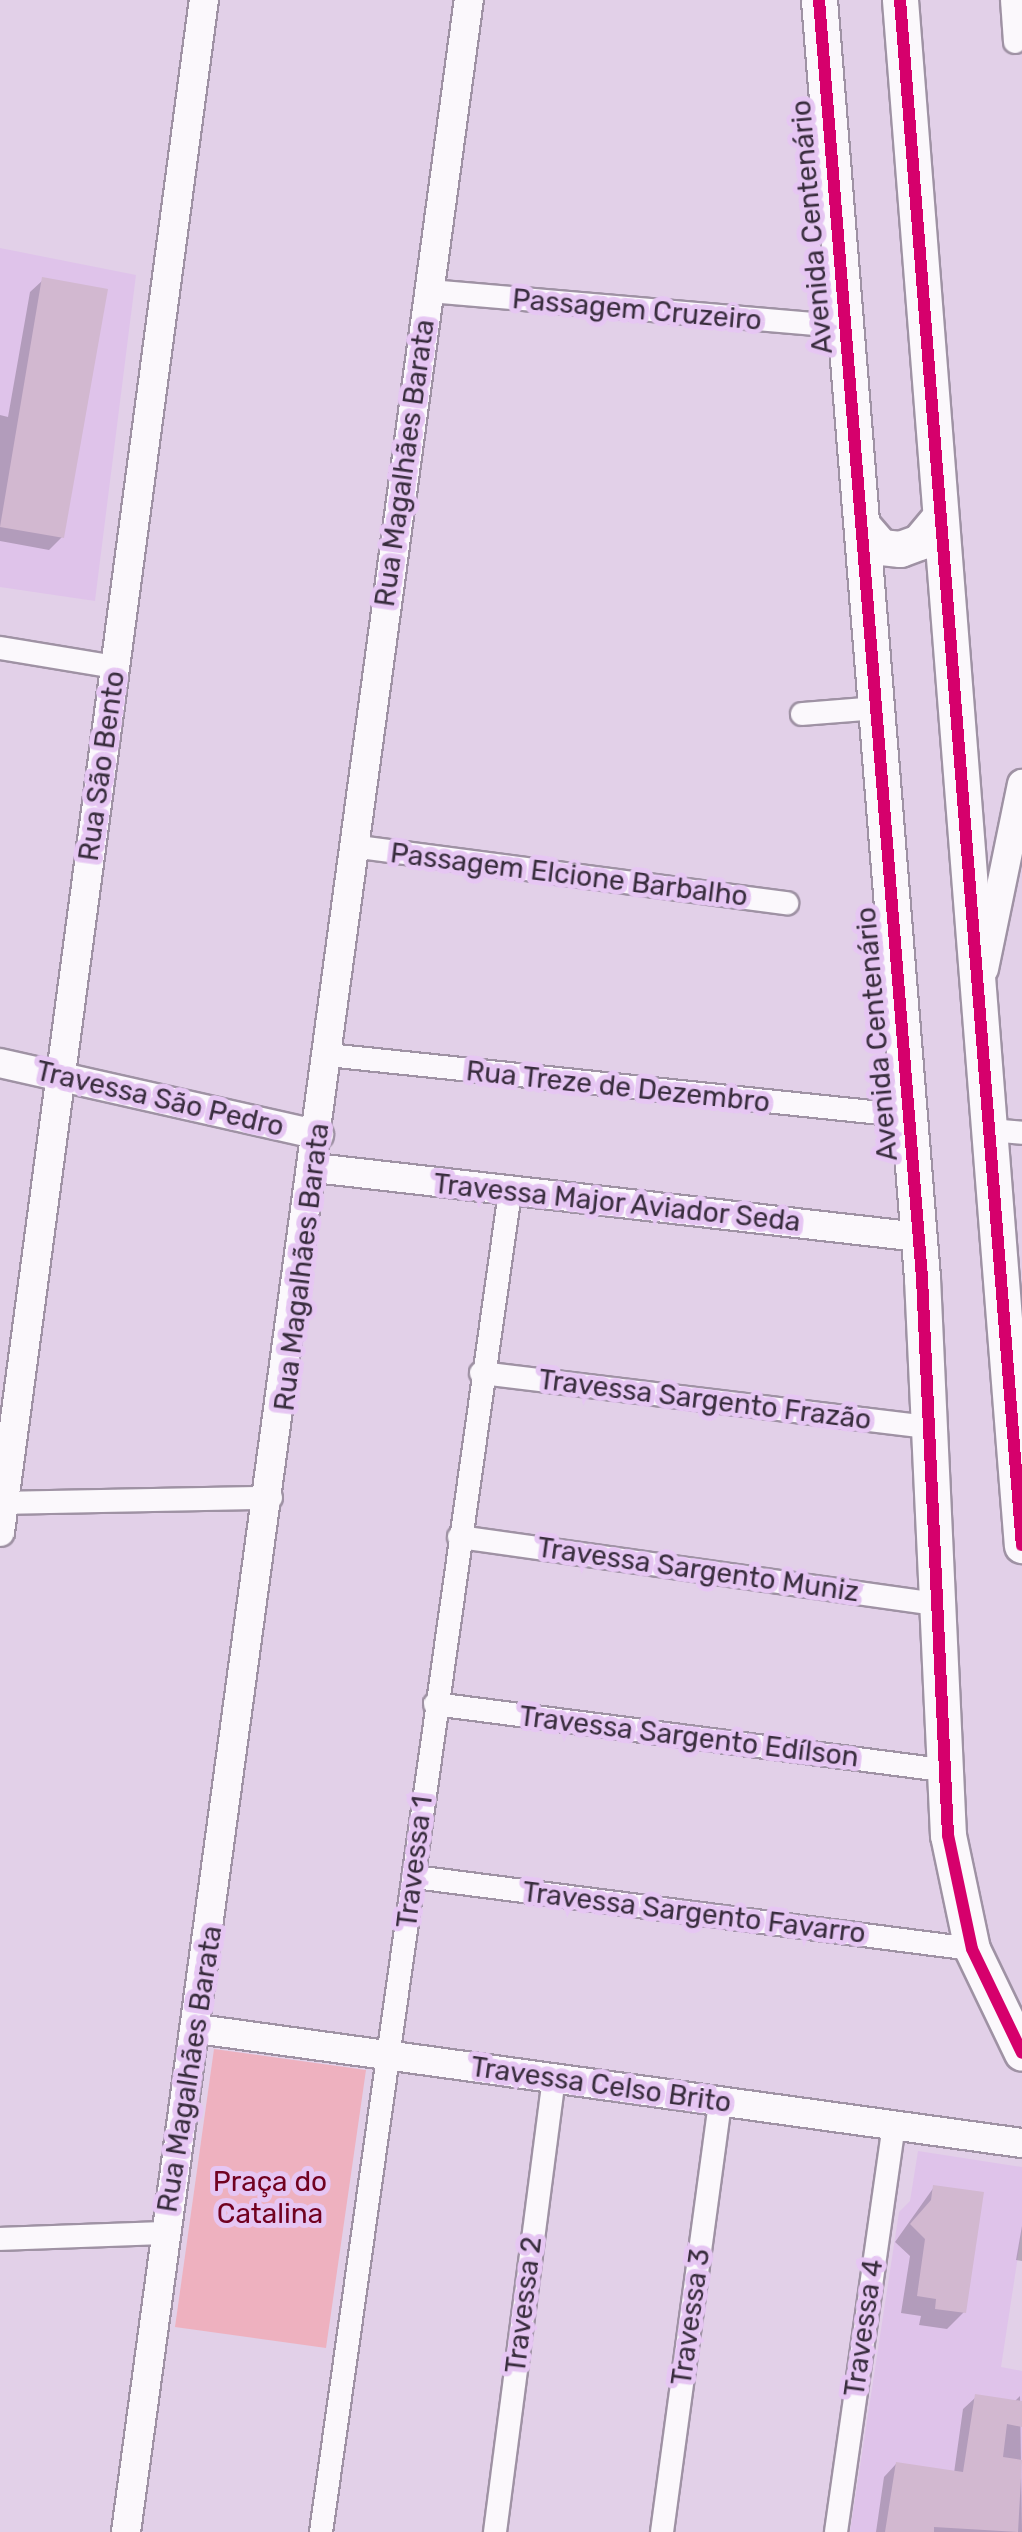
<!DOCTYPE html>
<meta charset="utf-8">
<style>
body{margin:0}
#map{position:relative;width:1022px;height:2532px;overflow:hidden;background:#e2d0e8;font-family:Rubik,sans-serif}
div>[style]{position:absolute}
.built>*{inset:0;background:#dfc3ea}
.green>*{inset:0;background:#eeb1bf}
.shadow>*{inset:0;background:#0003}
.building>*{inset:0;background:#d2b8d0}
.roads{filter:drop-shadow(2px 0 #9f92a4) drop-shadow(-2px 0 #9f92a4) drop-shadow(0 2px #9f92a4) drop-shadow(0 -2px #9f92a4)}
.minor>*{height:22px;margin:-11px;padding:0 11px;transform-origin:11px;border-radius:11px;background:#fbf8fc}
.tertiary>*{height:28px;margin:-14px;padding:0 14px;transform-origin:14px;border-radius:14px;background:#fbf8fc}
.primary>*{height:35px;margin:-17.5px;padding:0 17.5px;transform-origin:17.5px;border-radius:17.5px;background:#fbf8fc}
.cycleway>*{height:12px;margin:-6px;padding:0 6px;transform-origin:6px;border-radius:6px;background:#d6006c}
span{translate:-50% -50%;white-space:nowrap;text-align:center;line-height:1.15;-webkit-text-stroke:10px #e6c6f3;paint-order:stroke}
.street-label{font-size:28px;color:#392d3e}
.park-label{font-size:28px;color:#710120}
</style>
<div id="map">
<div class="built">
<div style="clip-path:polygon(0 248px,136px 275px,95px 601px,0 587px)"></div>
<div style="clip-path:polygon(918px 2151px,1022px 2167px,1022px 2230px,1001px 2367px,1022px 2371px,1022px 2532px,850px 2532px,899px 2212px,910px 2201px)"></div>
</div>
<div class="green">
<div style="clip-path:polygon(214px 2049px,366px 2070px,326px 2348px,175px 2327px)"></div>
</div>
<div class="shadow">
<div style="clip-path:polygon(43px 280px,62px 537px,49px 550px,0 541px,0 415px,8px 417px,30px 292px)"></div>
<div style="clip-path:polygon(934px 2187px,964px 2312px,947px 2329px,919px 2325px,921px 2316px,901px 2313px,910px 2256px,895px 2242px)"></div>
<div style="clip-path:polygon(1022px 2226px,1022px 2261px,1016px 2260px)"></div>
<div style="clip-path:polygon(1020px 2396px,1022px 2532px,876px 2532px,884px 2477px,896px 2464px,954px 2473px,963px 2409px,976px 2397px,1014px 2402px)"></div>
</div>
<div class="building">
<div style="clip-path:polygon(42px 277px,108px 289px,64px 538px,0 527px)"></div>
<div style="clip-path:polygon(933px 2185px,984px 2192px,966px 2313px,935px 2309px,936px 2299px,917px 2296px,925px 2239px,910px 2224px,931px 2200px)"></div>
<div style="clip-path:polygon(975px 2394px,1022px 2401px,1022px 2427px,1007px 2424px,1003px 2457px,1022px 2460px,1018px 2532px,934px 2527px,934px 2532px,885px 2532px,896px 2462px,963px 2472px)"></div>
</div>
<div class="roads">
<div class="minor">
<div style="left:1012px;top:0;width:42px;rotate:85.9deg"></div>
<div style="left:429px;top:291px;width:418px;rotate:4.9deg"></div>
<div style="left:0;top:648px;width:117px;rotate:9.4deg"></div>
<div style="left:802px;top:714px;width:74px;rotate:-4.6deg"></div>
<div style="left:352px;top:846px;width:439px;rotate:7.5deg"></div>
<div style="left:328px;top:1055px;width:584px;rotate:5.99deg"></div>
<div style="left:990px;top:1130px;width:32px;rotate:5deg"></div>
<div style="left:481px;top:1373px;width:451px;rotate:6.9deg"></div>
<div style="left:0;top:1503px;width:271px;rotate:-1.1deg"></div>
<div style="left:459px;top:1537px;width:483px;rotate:8deg"></div>
<div style="left:435px;top:1704px;width:511px;rotate:7.42deg"></div>
<div style="left:415px;top:1877px;width:562px;rotate:7.37deg"></div>
<div style="left:0;top:2239px;width:166px;rotate:-2.1deg"></div>
<div style="left:321px;top:2532px;width:1353px;rotate:-81.97deg"></div>
<div style="left:495px;top:2532px;width:457px;rotate:-82.6deg"></div>
<div style="left:662px;top:2532px;width:435px;rotate:-82.3deg"></div>
<div style="left:836px;top:2532px;width:411px;rotate:-81.9deg"></div>
</div>
<div class="tertiary">
<div style="left:984px;top:969px;width:189px;rotate:-78.4deg"></div>
<div style="left:0;top:1063px;width:327px;rotate:12.7deg"></div>
<div style="left:315px;top:1168px;width:608px;rotate:6.52deg"></div>
<div style="left:0;top:1532px;width:1546px;rotate:-82.42deg"></div>
<div style="left:198px;top:2029px;width:832px;rotate:7.88deg"></div>
<div style="left:126px;top:2532px;width:2555px;rotate:-82.29deg"></div>
</div>
<div class="primary">
<div style="left:819px;top:0;width:1282px;rotate:85.39deg"></div>
<div style="left:922px;top:1278px;width:558px;rotate:87.33deg"></div>
<div style="left:948px;top:1835px;width:116px;rotate:78.1deg"></div>
<div style="left:972px;top:1949px;width:115px;rotate:64.3deg"></div>
<div style="left:900px;top:0;width:1550px;rotate:85.49deg"></div>
<div style="left:862px;top:525px;width:29px;rotate:49deg"></div>
<div style="left:881px;top:547px;width:19px;rotate:6deg"></div>
<div style="left:900px;top:549px;width:20px;rotate:-20deg"></div>
<div style="left:919px;top:542px;width:26px;rotate:-50deg"></div>
</div>
</div>
<div class="cycleway">
<div style="left:819px;top:0;width:1282px;rotate:85.39deg"></div>
<div style="left:922px;top:1278px;width:558px;rotate:87.33deg"></div>
<div style="left:948px;top:1835px;width:116px;rotate:78.1deg"></div>
<div style="left:972px;top:1949px;width:115px;rotate:64.3deg"></div>
<div style="left:900px;top:0;width:1550px;rotate:85.49deg"></div>
</div>
<div class="street-label">
<span style="left:812px;top:227px;rotate:-95deg">Avenida Centenário</span>
<span style="left:637px;top:310px;rotate:5deg">Passagem Cruzeiro</span>
<span style="left:405px;top:463px;rotate:-82deg">Rua Magalhães Barata</span>
<span style="left:102px;top:766px;rotate:-82deg">Rua São Bento</span>
<span style="left:569px;top:875px;rotate:7deg">Passagem Elcione Barbalho</span>
<span style="left:877px;top:1034px;rotate:-95deg">Avenida Centenário</span>
<span style="left:618px;top:1087px;rotate:6deg">Rua Treze de Dezembro</span>
<span style="left:160px;top:1099px;rotate:13deg">Travessa São Pedro</span>
<span style="left:617px;top:1203px;rotate:6deg">Travessa Major Aviador Seda</span>
<span style="left:302px;top:1267px;rotate:-83deg">Rua Magalhães Barata</span>
<span style="left:705px;top:1400px;rotate:7deg">Travessa Sargento Frazão</span>
<span style="left:698px;top:1570px;rotate:8deg">Travessa Sargento Muniz</span>
<span style="left:689px;top:1737px;rotate:7deg">Travessa Sargento Edílson</span>
<span style="left:415px;top:1862px;rotate:-83deg">Travessa 1</span>
<span style="left:694px;top:1913px;rotate:7deg">Travessa Sargento Favarro</span>
<span style="left:190px;top:2069px;rotate:-81deg">Rua Magalhães Barata</span>
<span style="left:601px;top:2085px;rotate:8deg">Travessa Celso Brito</span>
<span style="left:524px;top:2305px;rotate:-83deg">Travessa 2</span>
<span style="left:691px;top:2317px;rotate:-82deg">Travessa 3</span>
<span style="left:864px;top:2328px;rotate:-82deg">Travessa 4</span>
</div>
<div class="park-label">
<span style="left:270px;top:2198px">Praça do<br>Catalina</span>
</div>
</div>
